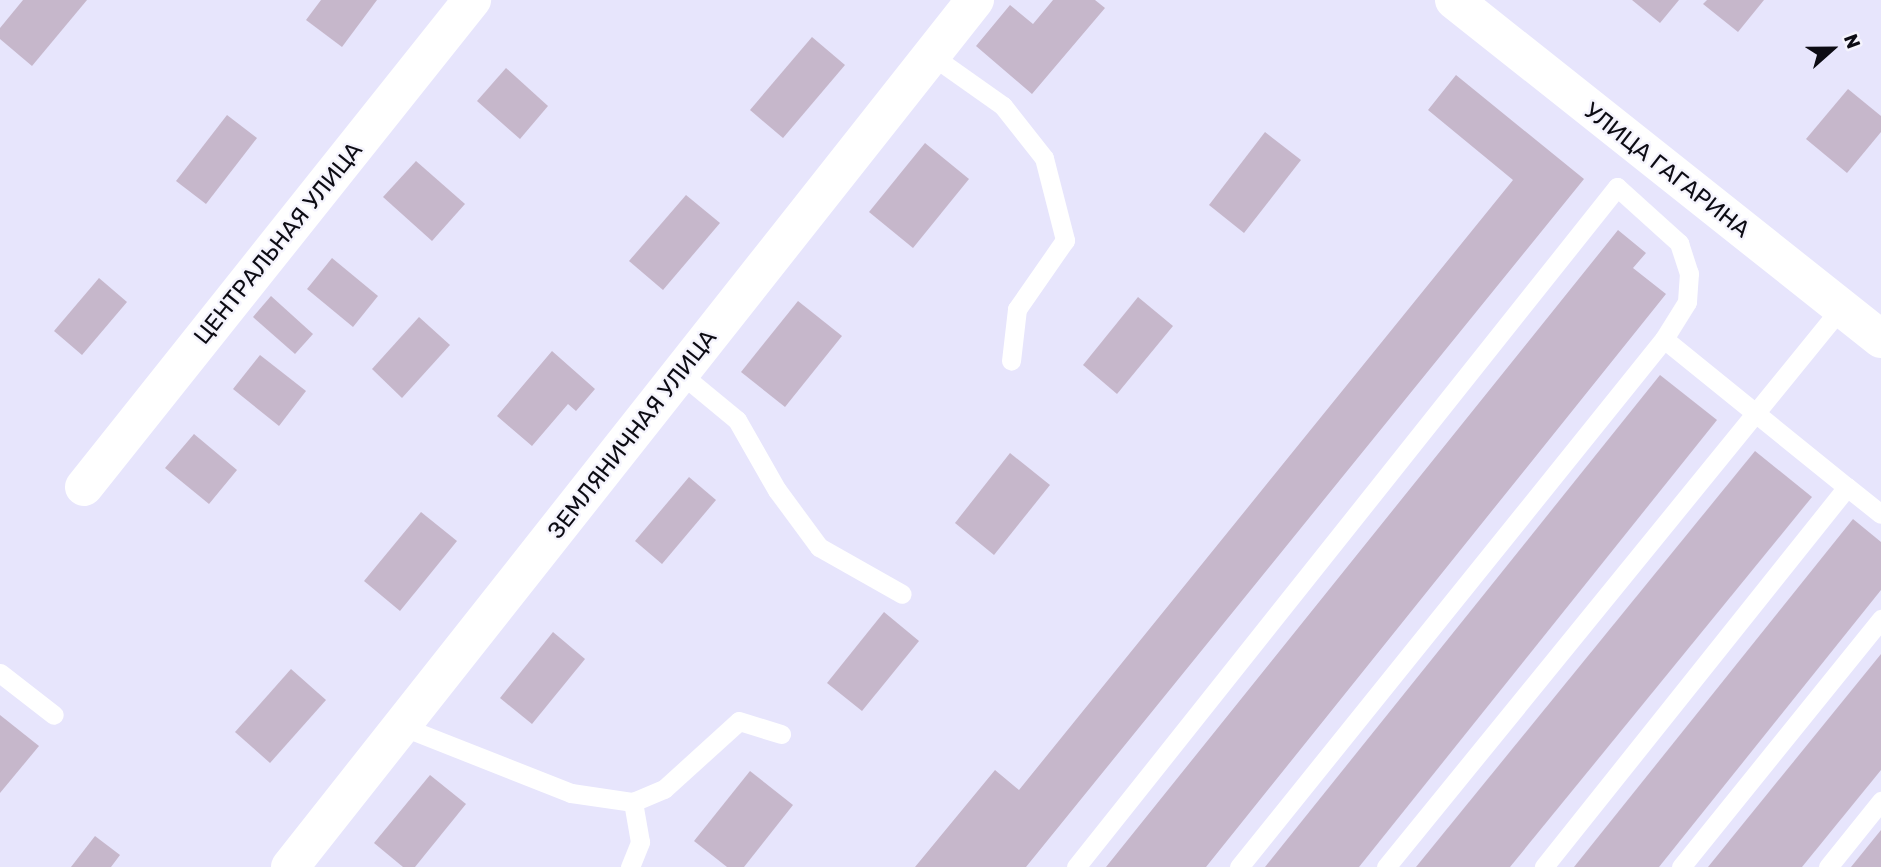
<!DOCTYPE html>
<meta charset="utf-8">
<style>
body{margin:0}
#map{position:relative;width:1881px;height:867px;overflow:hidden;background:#e7e5fc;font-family:Rubik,sans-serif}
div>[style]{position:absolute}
.building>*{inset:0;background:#c6b7cb}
.service>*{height:19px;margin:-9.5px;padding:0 9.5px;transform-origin:9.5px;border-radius:9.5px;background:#fff}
.minor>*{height:38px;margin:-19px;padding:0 19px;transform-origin:19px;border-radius:19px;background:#fff}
.tertiary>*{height:38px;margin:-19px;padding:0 19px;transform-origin:19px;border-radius:19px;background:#fff}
span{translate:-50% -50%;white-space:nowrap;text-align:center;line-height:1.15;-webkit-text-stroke:5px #f5f4fd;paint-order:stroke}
.street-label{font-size:23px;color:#0d0c14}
.north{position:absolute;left:1797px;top:14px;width:70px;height:70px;-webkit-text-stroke:5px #f5f4fd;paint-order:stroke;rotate:69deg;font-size:19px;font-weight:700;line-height:28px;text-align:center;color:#0d0c14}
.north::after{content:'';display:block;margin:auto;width:24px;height:32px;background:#0d0c14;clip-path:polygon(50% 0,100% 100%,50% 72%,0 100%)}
</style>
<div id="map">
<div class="building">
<div style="clip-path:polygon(23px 0,87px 0,32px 66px,0 39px,0 28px)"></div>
<div style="clip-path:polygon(321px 0,377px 0,342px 47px,306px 20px)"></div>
<div style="clip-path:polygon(1053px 0,1095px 0,1105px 8px,1032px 94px,976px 46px,1010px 5px,1033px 24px)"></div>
<div style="clip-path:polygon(1632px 0,1679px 0,1660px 23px)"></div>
<div style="clip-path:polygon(1707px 0,1764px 0,1738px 32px,1703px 4px)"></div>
<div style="clip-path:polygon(812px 37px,845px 65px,783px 138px,750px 110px)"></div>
<div style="clip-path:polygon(506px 68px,548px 106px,520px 139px,477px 101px)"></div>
<div style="clip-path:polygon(1456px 75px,1584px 179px,1026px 867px,915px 867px,995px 770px,1019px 790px,1513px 180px,1428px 110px)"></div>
<div style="clip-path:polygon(1848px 89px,1881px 116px,1881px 132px,1847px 173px,1806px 139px)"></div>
<div style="clip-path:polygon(227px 115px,257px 138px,206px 204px,176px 181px)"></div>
<div style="clip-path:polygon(1265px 132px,1301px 160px,1244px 233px,1209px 205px)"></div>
<div style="clip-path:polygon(925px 143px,969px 179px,913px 248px,869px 212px)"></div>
<div style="clip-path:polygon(416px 161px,465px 204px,432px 241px,383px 197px)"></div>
<div style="clip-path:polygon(686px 195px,720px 223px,663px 290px,629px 261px)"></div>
<div style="clip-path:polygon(1618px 230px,1646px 253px,1633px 268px,1666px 294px,1206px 867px,1106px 867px)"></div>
<div style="clip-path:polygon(332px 258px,378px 296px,353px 327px,307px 289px)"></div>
<div style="clip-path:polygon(99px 278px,127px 302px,82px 355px,54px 331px)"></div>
<div style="clip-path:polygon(271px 296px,313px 334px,295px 354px,253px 317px)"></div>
<div style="clip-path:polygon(1138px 297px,1173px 326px,1117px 394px,1083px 365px)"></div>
<div style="clip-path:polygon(798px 301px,842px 336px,785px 407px,741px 372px)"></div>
<div style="clip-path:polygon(419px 317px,450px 345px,402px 398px,372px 369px)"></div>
<div style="clip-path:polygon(552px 351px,595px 389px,576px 411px,568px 404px,532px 446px,497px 416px)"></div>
<div style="clip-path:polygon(260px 355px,306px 391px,279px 426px,233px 389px)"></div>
<div style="clip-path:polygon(1660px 375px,1717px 420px,1359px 867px,1265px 867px)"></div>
<div style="clip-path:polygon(194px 434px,237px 470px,209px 504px,165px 468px)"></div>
<div style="clip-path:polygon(1755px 451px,1812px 497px,1510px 867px,1416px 867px)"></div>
<div style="clip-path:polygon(1010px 453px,1050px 485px,994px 555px,955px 523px)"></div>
<div style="clip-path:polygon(689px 477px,716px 500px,662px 564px,635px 541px)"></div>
<div style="clip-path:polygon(421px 512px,457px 541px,400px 611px,364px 581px)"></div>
<div style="clip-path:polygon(1853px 519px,1881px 542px,1881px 590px,1659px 867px,1574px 867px)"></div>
<div style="clip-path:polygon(884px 612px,919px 641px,862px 711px,827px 683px)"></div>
<div style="clip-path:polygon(553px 632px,585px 659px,532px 724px,500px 698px)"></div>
<div style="clip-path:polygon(1881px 654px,1881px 770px,1802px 867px,1708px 867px)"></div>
<div style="clip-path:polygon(291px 669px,326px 700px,270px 763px,235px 732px)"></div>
<div style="clip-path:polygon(0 715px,39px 746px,0 793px)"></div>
<div style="clip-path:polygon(750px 771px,793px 805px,744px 867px,727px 867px,694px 841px)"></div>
<div style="clip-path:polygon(430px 775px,466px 804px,415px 867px,403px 867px,374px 843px)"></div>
<div style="clip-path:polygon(1881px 830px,1881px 867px,1851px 867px)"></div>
<div style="clip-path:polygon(95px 836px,120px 855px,111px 867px,71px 867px)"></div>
</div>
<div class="service">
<div style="left:931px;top:55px;width:88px;rotate:35.3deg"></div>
<div style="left:1003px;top:106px;width:66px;rotate:51.7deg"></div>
<div style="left:1044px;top:158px;width:85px;rotate:75.6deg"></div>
<div style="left:1065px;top:240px;width:84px;rotate:124.8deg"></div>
<div style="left:1017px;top:309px;width:52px;rotate:96.6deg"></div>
<div style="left:680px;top:373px;width:74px;rotate:39.5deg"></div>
<div style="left:737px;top:420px;width:81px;rotate:60.3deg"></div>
<div style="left:777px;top:490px;width:71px;rotate:53.6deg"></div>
<div style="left:819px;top:547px;width:95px;rotate:29.5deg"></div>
<div style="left:1847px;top:487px;width:43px;rotate:38.5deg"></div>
<div style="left:0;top:673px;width:68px;rotate:37.9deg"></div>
<div style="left:401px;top:726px;width:183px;rotate:21.5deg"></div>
<div style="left:571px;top:793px;width:63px;rotate:8.3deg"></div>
<div style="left:633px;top:802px;width:34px;rotate:-23deg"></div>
<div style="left:664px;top:789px;width:101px;rotate:-42.2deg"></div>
<div style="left:739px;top:721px;width:44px;rotate:17.2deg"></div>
<div style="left:630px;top:867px;width:27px;rotate:-68deg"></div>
<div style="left:640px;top:842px;width:41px;rotate:-99.9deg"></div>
<div style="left:1076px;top:867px;width:869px;rotate:-51.49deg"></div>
<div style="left:1617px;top:187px;width:84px;rotate:42.1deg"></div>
<div style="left:1679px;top:243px;width:32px;rotate:72deg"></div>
<div style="left:1689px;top:273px;width:29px;rotate:94deg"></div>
<div style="left:1687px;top:302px;width:44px;rotate:121.9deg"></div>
<div style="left:1239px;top:867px;width:678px;rotate:-51.17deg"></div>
<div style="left:1664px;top:339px;width:235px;rotate:39deg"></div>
<div style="left:1847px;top:487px;width:486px;rotate:128.6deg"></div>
<div style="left:1386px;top:867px;width:721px;rotate:-50.86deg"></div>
<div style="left:1681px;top:867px;width:319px;rotate:-51.1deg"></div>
<div style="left:1828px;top:867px;width:85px;rotate:-51.2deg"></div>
</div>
<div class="minor">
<div style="left:84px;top:487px;width:623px;rotate:-51.46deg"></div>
<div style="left:290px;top:867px;width:1105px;rotate:-51.69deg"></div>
</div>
<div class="tertiary">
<div style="left:1454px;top:0;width:545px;rotate:38.45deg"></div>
</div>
<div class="street-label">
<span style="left:1667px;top:170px;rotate:38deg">УЛИЦА ГАГАРИНА</span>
<span style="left:278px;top:243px;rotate:-51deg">ЦЕНТРАЛЬНАЯ УЛИЦА</span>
<span style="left:632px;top:434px;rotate:-52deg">ЗЕМЛЯНИЧНАЯ УЛИЦА</span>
</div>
<div class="north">N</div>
</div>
